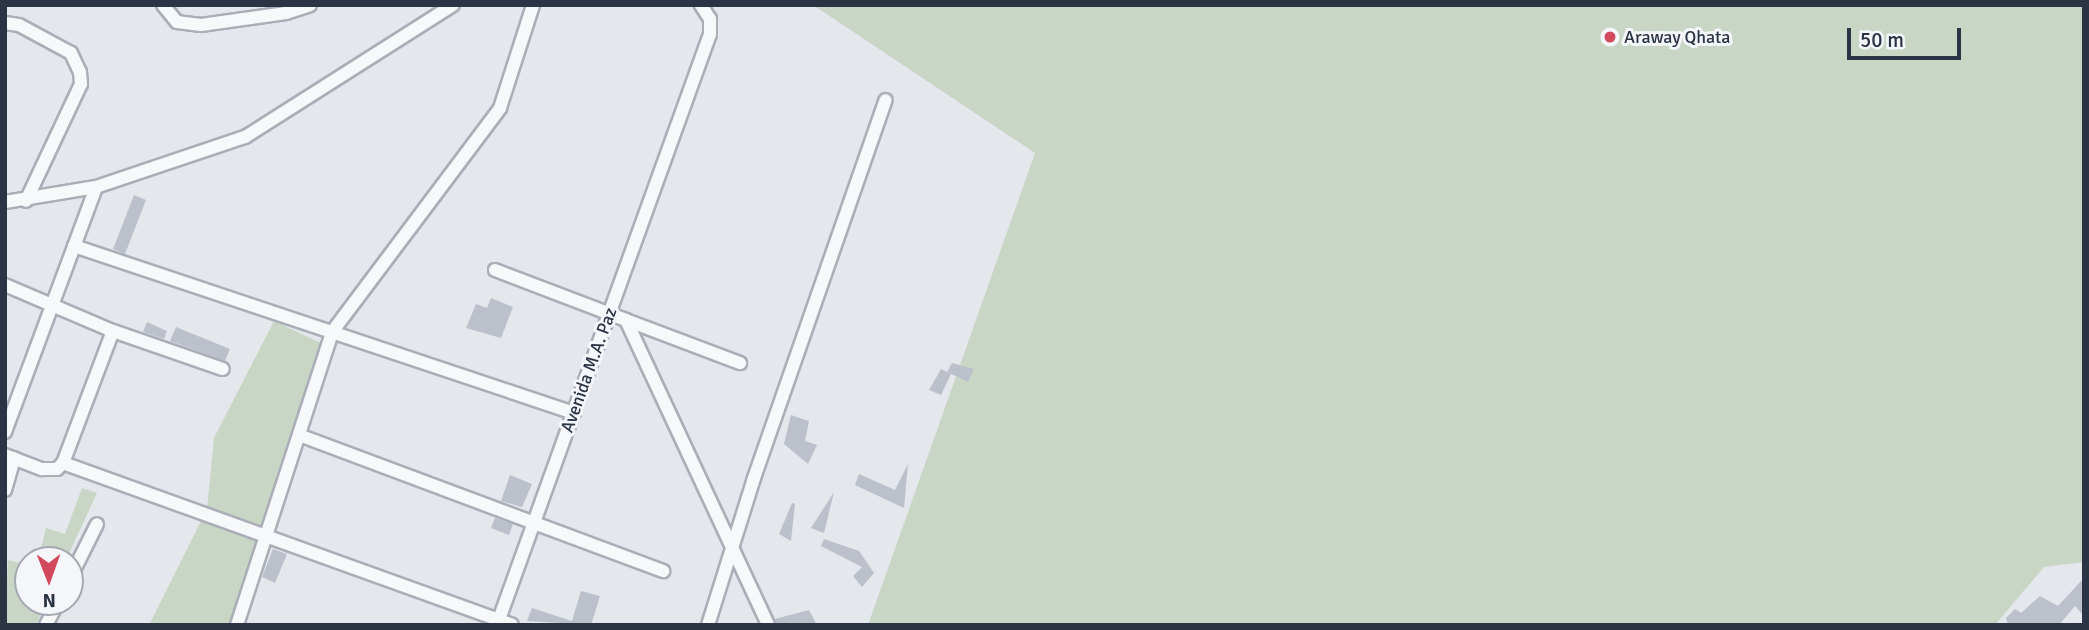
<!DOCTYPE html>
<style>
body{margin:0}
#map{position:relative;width:2089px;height:630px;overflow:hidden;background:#e4e7ec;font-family:Signika,sans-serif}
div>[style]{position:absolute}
.green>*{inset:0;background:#c9d6c5}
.building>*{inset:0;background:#bbc0ca}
.roads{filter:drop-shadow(2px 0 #a9aeb7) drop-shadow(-2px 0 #a9aeb7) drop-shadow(0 2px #a9aeb7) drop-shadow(0 -2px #a9aeb7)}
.street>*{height:12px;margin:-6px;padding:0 6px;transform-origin:6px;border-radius:6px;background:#f7f8fa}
.dots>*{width:19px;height:19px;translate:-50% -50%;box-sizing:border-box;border:4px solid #f4f6f9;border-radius:50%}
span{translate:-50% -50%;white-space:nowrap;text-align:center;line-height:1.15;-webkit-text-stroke:6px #f4f6f9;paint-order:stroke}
.poi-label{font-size:18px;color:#2b3445}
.left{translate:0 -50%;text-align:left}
.street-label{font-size:18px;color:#2b3445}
.frame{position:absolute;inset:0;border:7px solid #2b3445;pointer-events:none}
.north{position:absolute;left:14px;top:546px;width:70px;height:70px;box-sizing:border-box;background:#f4f6f9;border:2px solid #a4a8b1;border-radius:50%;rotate:179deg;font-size:19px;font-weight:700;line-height:28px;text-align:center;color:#2b3445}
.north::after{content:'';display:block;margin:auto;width:24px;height:32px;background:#d1495b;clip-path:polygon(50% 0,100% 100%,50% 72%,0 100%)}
.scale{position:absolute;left:1847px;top:28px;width:114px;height:32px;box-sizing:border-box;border:4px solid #2b3445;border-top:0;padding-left:9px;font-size:21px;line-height:24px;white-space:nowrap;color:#2b3445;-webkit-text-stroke:5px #f4f6f9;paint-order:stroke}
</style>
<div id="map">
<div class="green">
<div style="clip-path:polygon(813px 5px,2084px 5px,2084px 562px,2044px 567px,1995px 625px,868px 625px,1035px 153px)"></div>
<div style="clip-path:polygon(274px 321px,323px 344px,229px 625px,149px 625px,207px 509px,214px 438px)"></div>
<div style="clip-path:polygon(82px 488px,97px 493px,66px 560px,38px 560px,46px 528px,65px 534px)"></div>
<div style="clip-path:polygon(8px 560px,28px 565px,28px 602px,46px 602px,36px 625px,5px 625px)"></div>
</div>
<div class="building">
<div style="clip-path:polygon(134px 195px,146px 200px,125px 254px,113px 249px)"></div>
<div style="clip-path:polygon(491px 298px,513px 307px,501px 338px,466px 328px,476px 304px,487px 308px)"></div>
<div style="clip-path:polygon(147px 322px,167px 331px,164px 339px,143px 332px)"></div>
<div style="clip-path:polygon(176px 327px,230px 349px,225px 361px,170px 341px)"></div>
<div style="clip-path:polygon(952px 363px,974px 369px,968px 382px,947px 372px)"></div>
<div style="clip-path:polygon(941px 369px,951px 374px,941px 395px,929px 390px)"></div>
<div style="clip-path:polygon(791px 415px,809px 421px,805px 441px,817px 445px,808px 464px,784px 444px)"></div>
<div style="clip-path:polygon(908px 464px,904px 508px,855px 485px,859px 474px,895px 490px)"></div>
<div style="clip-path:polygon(510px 475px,532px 484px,522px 507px,501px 501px)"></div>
<div style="clip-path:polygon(834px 492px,824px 533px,811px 528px)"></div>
<div style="clip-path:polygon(792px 503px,795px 504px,791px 541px,779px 534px)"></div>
<div style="clip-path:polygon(495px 518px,513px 524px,509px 535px,491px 528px)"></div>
<div style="clip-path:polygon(824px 539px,859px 551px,874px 573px,862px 587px,853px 576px,862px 567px,821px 546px)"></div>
<div style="clip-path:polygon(273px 549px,287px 554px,275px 583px,262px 577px)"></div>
<div style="clip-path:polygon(2084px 578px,2084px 616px,2075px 606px,2059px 625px,2008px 625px,2006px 618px,2015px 609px,2021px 613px,2040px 596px,2058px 606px)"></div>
<div style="clip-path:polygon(581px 591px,600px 596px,591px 625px,527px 621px,532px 608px,572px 621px)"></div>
<div style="clip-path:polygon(809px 610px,817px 625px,777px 625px,775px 619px)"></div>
</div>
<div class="roads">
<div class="street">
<div style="left:163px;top:5px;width:22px;rotate:51deg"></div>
<div style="left:177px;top:22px;width:24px;rotate:7deg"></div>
<div style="left:201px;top:25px;width:86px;rotate:-8deg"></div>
<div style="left:286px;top:13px;width:25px;rotate:-18deg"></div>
<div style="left:5px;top:23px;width:14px;rotate:8deg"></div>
<div style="left:19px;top:25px;width:59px;rotate:28.3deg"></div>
<div style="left:71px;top:53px;width:21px;rotate:65deg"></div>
<div style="left:80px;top:72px;width:12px;rotate:85deg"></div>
<div style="left:81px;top:84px;width:129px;rotate:115.2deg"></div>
<div style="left:5px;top:202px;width:92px;rotate:-9.4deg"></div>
<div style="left:74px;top:246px;width:527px;rotate:18.47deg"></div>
<div style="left:495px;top:270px;width:140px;rotate:20.9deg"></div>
<div style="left:626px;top:320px;width:336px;rotate:65deg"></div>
<div style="left:5px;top:285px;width:117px;rotate:23.1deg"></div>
<div style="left:113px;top:331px;width:116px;rotate:19.1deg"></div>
<div style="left:626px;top:320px;width:122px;rotate:20.7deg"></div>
<div style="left:5px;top:432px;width:261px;rotate:-69.6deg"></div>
<div style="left:96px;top:187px;width:157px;rotate:-18.6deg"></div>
<div style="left:245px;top:137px;width:246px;rotate:-32.4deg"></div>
<div style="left:299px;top:435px;width:389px;rotate:20.5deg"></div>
<div style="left:5px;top:455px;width:40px;rotate:21deg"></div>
<div style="left:42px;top:469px;width:15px"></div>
<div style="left:57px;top:469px;width:8px;rotate:-45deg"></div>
<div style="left:63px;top:463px;width:141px;rotate:-69.3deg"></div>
<div style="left:63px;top:463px;width:477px;rotate:19.8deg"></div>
<div style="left:5px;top:490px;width:33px;rotate:-74deg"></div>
<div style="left:70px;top:578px;width:60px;rotate:-63.4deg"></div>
<div style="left:46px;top:625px;width:26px;rotate:-62deg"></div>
<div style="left:237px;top:625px;width:308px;rotate:-72deg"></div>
<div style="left:332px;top:332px;width:280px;rotate:-53.1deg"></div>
<div style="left:500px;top:108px;width:108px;rotate:-72.2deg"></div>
<div style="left:497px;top:625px;width:628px;rotate:-70.18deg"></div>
<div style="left:710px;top:34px;width:15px;rotate:-90deg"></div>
<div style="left:710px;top:19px;width:17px;rotate:-123deg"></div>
<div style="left:708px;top:625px;width:154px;rotate:-72.6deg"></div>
<div style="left:754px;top:478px;width:400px;rotate:-70.8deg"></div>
</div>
</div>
<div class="dots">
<div style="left:1610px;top:37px;background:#d1495b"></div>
</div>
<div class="poi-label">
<span class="left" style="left:1624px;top:37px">Araway Qhata</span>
</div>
<div class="street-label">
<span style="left:589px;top:370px;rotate:-70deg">Avenida M.A. Paz</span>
</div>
<div class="frame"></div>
<div class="north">N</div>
<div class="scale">50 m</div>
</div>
